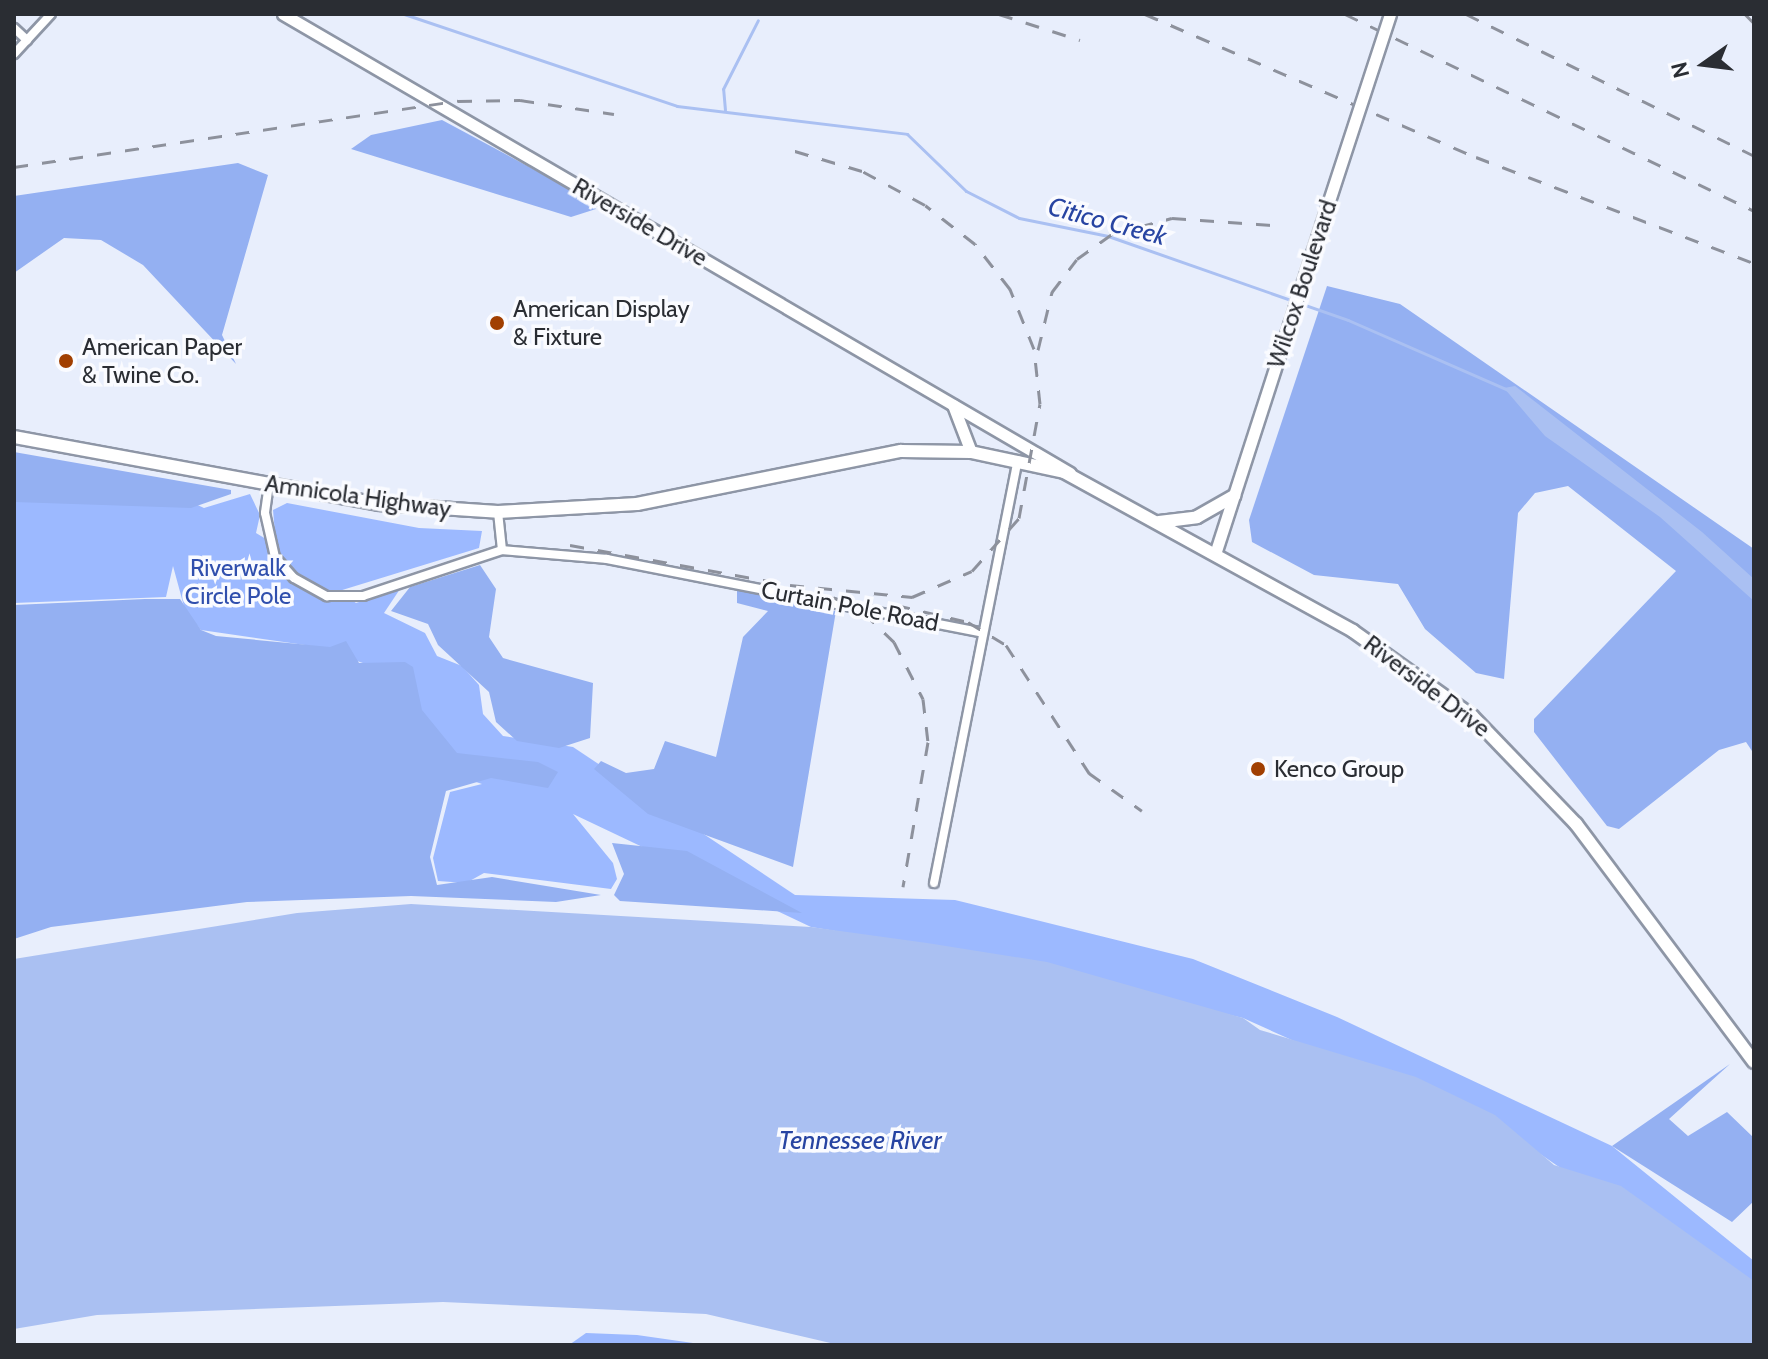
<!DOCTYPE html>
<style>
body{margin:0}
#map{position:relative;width:1768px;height:1359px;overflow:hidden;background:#e8eefc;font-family:Cabin,sans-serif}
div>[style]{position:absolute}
.green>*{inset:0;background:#9cb9ff}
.forest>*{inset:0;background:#94b0f2}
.water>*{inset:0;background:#aac0f2}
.stream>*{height:3px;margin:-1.5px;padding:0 1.5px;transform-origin:1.5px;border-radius:1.5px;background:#aac0f2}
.roads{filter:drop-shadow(2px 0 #8e96a6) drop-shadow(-2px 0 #8e96a6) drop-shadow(0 2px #8e96a6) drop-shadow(0 -2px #8e96a6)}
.street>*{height:8px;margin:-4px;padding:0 4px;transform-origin:4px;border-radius:4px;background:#fff}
.secondary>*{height:11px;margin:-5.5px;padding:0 5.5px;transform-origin:5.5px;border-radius:5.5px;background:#fff}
.primary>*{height:12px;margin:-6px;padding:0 6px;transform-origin:6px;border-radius:6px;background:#fff}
.rail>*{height:3px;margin-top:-1.5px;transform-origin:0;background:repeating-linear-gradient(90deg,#8d919c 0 14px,transparent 0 28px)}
.bridges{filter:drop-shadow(2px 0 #8e96a6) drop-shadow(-2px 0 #8e96a6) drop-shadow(0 2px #8e96a6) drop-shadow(0 -2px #8e96a6)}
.secondary-bridge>*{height:11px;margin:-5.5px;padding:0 5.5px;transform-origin:5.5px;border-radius:5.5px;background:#fff}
.dots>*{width:22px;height:22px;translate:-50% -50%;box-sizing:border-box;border:4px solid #fafbff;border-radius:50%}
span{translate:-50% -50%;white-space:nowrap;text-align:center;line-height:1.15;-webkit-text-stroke:7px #fafbff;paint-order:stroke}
.street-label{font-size:24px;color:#2a2d33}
.poi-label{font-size:24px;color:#2a2d33}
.left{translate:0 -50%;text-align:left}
.park-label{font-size:24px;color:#304fad}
.water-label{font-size:26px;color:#2744a2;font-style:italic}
.frame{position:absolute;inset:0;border:16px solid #2a2d33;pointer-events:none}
.north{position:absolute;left:1664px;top:24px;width:80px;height:80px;-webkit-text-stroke:6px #fafbff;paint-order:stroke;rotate:256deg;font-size:22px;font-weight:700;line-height:32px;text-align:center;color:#2a2d33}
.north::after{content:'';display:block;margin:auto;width:28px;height:36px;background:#2a2d33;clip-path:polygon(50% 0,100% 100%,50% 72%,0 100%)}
</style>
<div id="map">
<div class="green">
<div style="clip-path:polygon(14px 457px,133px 475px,204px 508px,250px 494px,260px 515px,256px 533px,276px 545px,273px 510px,287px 503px,419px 528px,482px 531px,479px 548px,339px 591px,356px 603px,400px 589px,384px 613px,425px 633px,437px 656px,462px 666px,479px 685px,483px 714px,503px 736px,573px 747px,795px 895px,955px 900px,1193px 959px,1337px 1017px,1612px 1146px,1754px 1261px,1754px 1301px,1530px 1147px,1243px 1018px,952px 950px,811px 927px,573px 814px,613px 863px,617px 879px,611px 889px,484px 873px,466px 883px,438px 881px,433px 858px,450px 792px,482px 784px,438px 769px,369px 665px,312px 646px,201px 630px,185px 610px,173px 566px,166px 597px,14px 603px)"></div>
<div style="clip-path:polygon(586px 1333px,637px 1335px,707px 1345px,569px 1345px)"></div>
</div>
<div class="forest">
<div style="clip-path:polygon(442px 120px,585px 197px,596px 209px,571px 217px,351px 149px,371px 135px)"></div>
<div style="clip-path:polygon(238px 163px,268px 175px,222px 335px,236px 364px,143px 265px,101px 240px,64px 238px,14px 273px,14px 196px)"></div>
<div style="clip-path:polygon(1327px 286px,1400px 304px,1754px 549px,1754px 754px,1746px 742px,1719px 750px,1619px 829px,1607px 826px,1534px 732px,1534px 719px,1676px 571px,1568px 486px,1535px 493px,1518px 513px,1504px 679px,1476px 673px,1425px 629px,1398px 584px,1314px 575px,1252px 542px,1249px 520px)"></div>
<div style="clip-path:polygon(14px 452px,231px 490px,231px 494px,191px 508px,14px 502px)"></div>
<div style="clip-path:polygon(480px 565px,496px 589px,489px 637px,503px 658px,593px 683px,590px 738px,559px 748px,517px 741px,496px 722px,489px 692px,438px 645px,428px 624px,391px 611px,410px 587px)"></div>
<div style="clip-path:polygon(737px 589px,836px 611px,793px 867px,648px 814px,594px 769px,601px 761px,626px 773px,654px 769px,665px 741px,716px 757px,743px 637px,768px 611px,737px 603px)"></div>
<div style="clip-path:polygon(145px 599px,180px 599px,201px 630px,216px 636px,330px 647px,346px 641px,359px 663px,405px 662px,413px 667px,422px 710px,457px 753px,538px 762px,558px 772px,548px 788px,491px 778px,446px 791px,430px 857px,437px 885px,492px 877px,601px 895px,556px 902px,411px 896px,247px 902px,51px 927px,14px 939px,14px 605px)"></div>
<div style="clip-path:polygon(612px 843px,687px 851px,802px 913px,620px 901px,614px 895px,624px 874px)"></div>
<div style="clip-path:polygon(1730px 1064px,1669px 1119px,1688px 1136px,1727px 1112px,1754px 1138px,1754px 1201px,1732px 1222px,1612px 1146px)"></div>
</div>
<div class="water">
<div style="clip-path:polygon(1515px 386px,1702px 532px,1754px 579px,1754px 601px,1660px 517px,1545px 436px,1504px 388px)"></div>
<div style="clip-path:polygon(411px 904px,811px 927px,927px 943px,1047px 962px,1243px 1018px,1260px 1030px,1416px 1077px,1495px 1115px,1554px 1165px,1621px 1186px,1754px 1281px,1754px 1345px,839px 1345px,706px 1314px,443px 1302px,97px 1315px,14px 1329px,14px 959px,297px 913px)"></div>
</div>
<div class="stream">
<div style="left:404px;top:14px;width:288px;rotate:18.6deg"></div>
<div style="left:677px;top:106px;width:232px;rotate:6.9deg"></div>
<div style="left:907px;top:134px;width:82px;rotate:44deg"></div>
<div style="left:966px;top:191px;width:59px;rotate:27deg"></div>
<div style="left:1019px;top:218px;width:91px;rotate:11.4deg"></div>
<div style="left:1108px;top:236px;width:254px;rotate:19.3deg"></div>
<div style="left:1348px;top:320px;width:175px;rotate:23.6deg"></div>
<div style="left:725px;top:110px;width:21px;rotate:-95deg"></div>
<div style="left:723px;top:89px;width:77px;rotate:-63.1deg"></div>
</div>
<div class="roads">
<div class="street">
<div style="left:14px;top:28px;width:18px;rotate:43deg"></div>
<div style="left:14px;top:54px;width:54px;rotate:-47.2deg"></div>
<div style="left:269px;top:484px;width:29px;rotate:98deg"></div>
<div style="left:265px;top:513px;width:45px;rotate:77.2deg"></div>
<div style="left:275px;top:557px;width:28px;rotate:48deg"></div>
<div style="left:294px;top:578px;width:38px;rotate:29deg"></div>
<div style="left:327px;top:596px;width:36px"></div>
<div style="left:363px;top:596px;width:146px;rotate:-18.3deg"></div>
<div style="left:498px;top:512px;width:38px;rotate:84deg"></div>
<div style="left:502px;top:550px;width:105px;rotate:4.9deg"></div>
<div style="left:607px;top:559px;width:383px;rotate:11.1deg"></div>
<div style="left:934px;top:883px;width:431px;rotate:-78.8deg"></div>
</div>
<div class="secondary">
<div style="left:283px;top:14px;width:911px;rotate:30.25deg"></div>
<div style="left:953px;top:405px;width:50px;rotate:69deg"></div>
<div style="left:1215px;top:554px;width:310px;rotate:-72.1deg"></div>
</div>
<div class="primary">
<div style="left:14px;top:437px;width:371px;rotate:10.4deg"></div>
<div style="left:379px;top:504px;width:119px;rotate:3.8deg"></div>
<div style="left:498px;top:512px;width:139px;rotate:-3.3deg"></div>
<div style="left:637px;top:504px;width:269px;rotate:-11.4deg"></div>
<div style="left:901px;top:451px;width:70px;rotate:0.8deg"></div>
<div style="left:971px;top:452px;width:95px;rotate:12.1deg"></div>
<div style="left:1064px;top:472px;width:330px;rotate:28.8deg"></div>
<div style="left:1353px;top:631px;width:146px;rotate:35.5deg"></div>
<div style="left:1472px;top:716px;width:150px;rotate:46.1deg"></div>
<div style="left:1576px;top:824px;width:297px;rotate:53.2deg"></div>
<div style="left:1159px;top:522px;width:38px;rotate:-7deg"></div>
<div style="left:1197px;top:517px;width:43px;rotate:-29.6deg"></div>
</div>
</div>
<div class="rail">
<div style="left:999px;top:14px;width:85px;rotate:17.8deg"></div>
<div style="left:1145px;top:14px;width:361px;rotate:23.4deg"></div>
<div style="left:1476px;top:157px;width:298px;rotate:20.9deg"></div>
<div style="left:1345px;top:14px;width:454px;rotate:25.7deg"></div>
<div style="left:1466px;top:14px;width:321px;rotate:26.2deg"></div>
<div style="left:1745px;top:14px;width:13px;rotate:45deg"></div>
<div style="left:14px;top:167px;width:449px;rotate:-8.5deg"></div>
<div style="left:458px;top:101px;width:62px;rotate:-0.9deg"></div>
<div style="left:520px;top:100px;width:95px;rotate:8.5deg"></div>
<div style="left:1038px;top:350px;width:60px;rotate:-76.4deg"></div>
<div style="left:1052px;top:292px;width:41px;rotate:-52.9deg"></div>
<div style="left:1077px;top:259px;width:43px;rotate:-35.5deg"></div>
<div style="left:1112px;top:234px;width:62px;rotate:-14.9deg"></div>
<div style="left:1172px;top:218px;width:100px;rotate:4deg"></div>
<div style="left:570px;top:545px;width:224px;rotate:10.3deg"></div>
<div style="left:790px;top:585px;width:123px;rotate:5.6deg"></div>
<div style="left:912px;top:597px;width:65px;rotate:-23.4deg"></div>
<div style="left:972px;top:571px;width:71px;rotate:-48.4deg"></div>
<div style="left:1019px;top:518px;width:116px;rotate:-79.6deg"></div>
<div style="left:1040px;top:404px;width:55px;rotate:-96.2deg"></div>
<div style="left:1034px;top:349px;width:65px;rotate:-111.8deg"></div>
<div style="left:1010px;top:289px;width:57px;rotate:-127.9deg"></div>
<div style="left:975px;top:244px;width:63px;rotate:-142deg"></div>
<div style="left:925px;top:205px;width:72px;rotate:-151.6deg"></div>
<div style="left:862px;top:171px;width:77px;rotate:-163.4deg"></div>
<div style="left:833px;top:597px;width:35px;rotate:27deg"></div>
<div style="left:864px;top:613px;width:42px;rotate:44deg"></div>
<div style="left:894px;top:642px;width:64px;rotate:63deg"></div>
<div style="left:923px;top:699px;width:43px;rotate:83.4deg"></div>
<div style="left:928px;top:742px;width:147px;rotate:99.8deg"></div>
<div style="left:896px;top:605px;width:74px;rotate:13.3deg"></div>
<div style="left:968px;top:622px;width:44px;rotate:31.2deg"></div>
<div style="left:1006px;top:645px;width:153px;rotate:57deg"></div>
<div style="left:1089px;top:773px;width:65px;rotate:35.6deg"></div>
</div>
<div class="bridges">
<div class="secondary-bridge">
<div style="left:1310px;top:259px;width:258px;rotate:-71.9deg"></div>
</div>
</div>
<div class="dots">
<div style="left:497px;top:323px;background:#a13f01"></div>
<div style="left:66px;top:361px;background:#a13f01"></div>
<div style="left:1258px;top:769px;background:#a13f01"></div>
</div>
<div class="street-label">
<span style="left:640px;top:222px;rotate:30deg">Riverside Drive</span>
<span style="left:1302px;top:284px;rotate:-72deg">Wilcox Boulevard</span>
<span style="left:358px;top:496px;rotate:8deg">Amnicola Highway</span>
<span style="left:850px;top:606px;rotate:11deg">Curtain Pole Road</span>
<span style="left:1427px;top:686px;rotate:37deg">Riverside Drive</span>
</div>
<div class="poi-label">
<span class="left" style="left:513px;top:323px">American Display<br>&amp; Fixture</span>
<span class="left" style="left:82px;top:361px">American Paper<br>&amp; Twine Co.</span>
<span class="left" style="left:1274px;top:769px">Kenco Group</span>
</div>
<div class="park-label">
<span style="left:238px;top:582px">Riverwalk<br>Circle Pole</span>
</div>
<div class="water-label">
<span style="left:1107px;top:222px;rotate:15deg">Citico Creek</span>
<span style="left:860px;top:1141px">Tennessee River</span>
</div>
<div class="frame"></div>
<div class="north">N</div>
</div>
